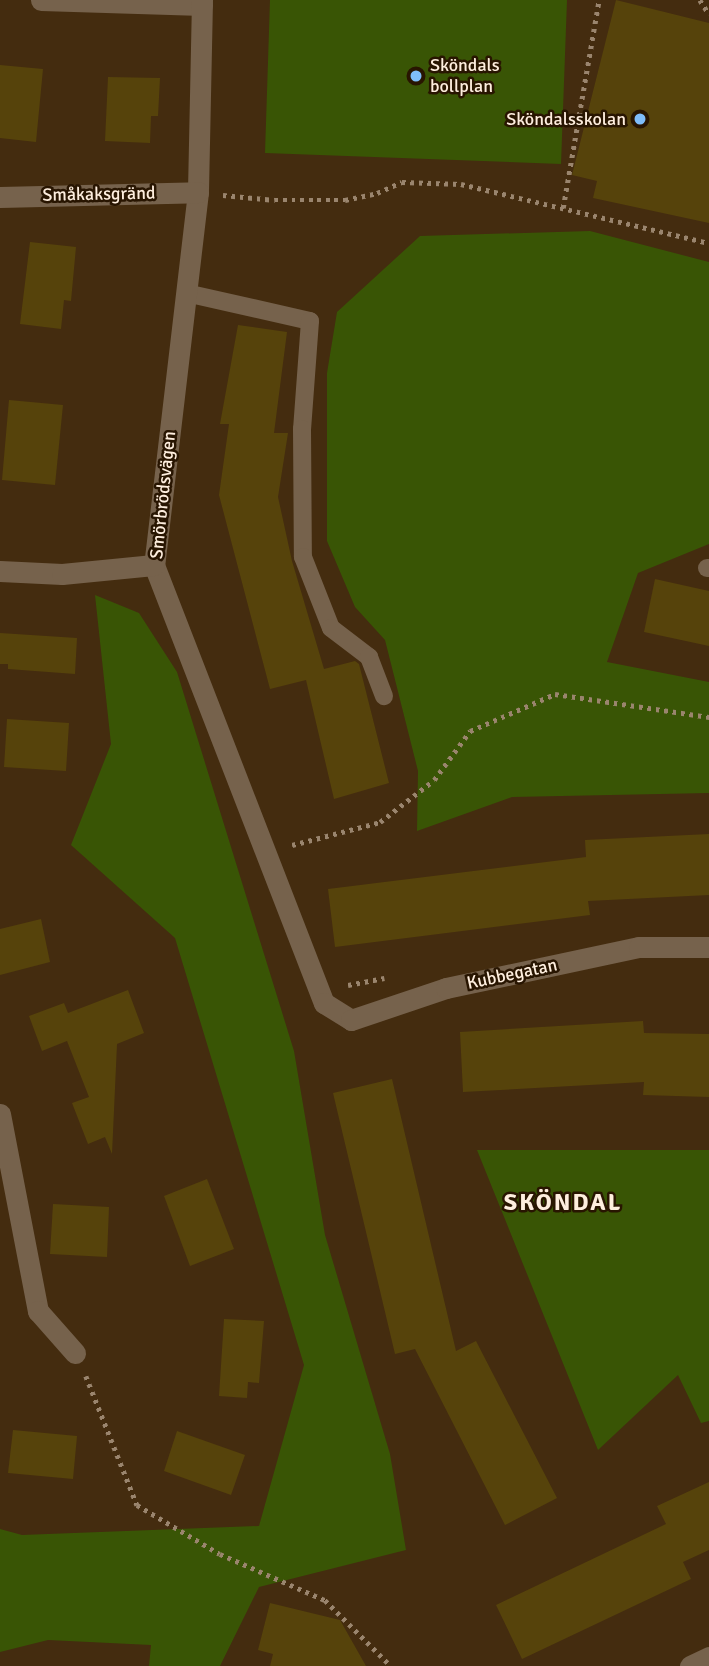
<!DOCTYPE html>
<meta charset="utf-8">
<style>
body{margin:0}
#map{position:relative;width:709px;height:1666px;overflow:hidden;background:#442c0f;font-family:Signika,sans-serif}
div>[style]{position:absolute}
.green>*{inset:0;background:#395505}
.building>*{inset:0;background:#56430b}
.path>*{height:4.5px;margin-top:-2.25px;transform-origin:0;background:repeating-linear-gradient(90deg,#9a856e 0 3.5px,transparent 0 8.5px)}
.lane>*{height:18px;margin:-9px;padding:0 9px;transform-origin:9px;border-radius:9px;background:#76624c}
.street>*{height:21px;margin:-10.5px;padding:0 10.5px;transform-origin:10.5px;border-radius:10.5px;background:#76624c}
.dots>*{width:19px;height:19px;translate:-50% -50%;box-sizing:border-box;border:4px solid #281501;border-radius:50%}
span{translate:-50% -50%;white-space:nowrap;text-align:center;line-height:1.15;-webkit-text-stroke:5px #281501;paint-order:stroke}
.poi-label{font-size:18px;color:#feeede}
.left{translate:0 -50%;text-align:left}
.right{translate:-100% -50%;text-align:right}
.street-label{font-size:18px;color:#feeede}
.district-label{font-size:24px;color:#feeede;font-weight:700;letter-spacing:2px}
</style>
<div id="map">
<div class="green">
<div style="clip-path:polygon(270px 0,567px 0,561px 164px,265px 153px)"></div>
<div style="clip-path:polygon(590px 231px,709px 262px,709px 544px,638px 573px,607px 662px,709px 682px,709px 793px,512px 797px,417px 831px,418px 771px,385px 640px,355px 607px,327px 541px,327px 373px,337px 312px,420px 236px)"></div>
<div style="clip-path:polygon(95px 595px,139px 613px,177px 672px,294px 1051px,325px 1235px,390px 1454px,406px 1550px,259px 1587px,220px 1666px,149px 1666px,151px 1645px,48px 1640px,0 1652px,0 1529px,22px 1535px,259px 1526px,304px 1365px,175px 938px,71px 845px,111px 744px)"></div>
<div style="clip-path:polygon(477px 1150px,709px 1150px,709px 1421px,701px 1423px,678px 1375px,598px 1450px)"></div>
</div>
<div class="building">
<div style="clip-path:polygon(616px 0,709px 23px,709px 223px,593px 198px,597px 181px,572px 175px)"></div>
<div style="clip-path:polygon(0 65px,43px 69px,36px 142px,0 138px)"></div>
<div style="clip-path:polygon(108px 77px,160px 78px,158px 116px,151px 116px,150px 143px,105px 141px)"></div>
<div style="clip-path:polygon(30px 242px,76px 247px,71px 301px,64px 300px,61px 329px,20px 324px)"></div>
<div style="clip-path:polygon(238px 325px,287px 332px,274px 433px,288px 433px,278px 497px,292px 561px,324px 669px,355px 661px,359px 664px,389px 783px,334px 799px,306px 680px,270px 689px,219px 495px,229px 424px,220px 424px)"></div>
<div style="clip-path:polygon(9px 400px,63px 405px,55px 485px,2px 480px)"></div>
<div style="clip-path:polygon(655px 579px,709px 591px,709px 646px,644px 632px)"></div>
<div style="clip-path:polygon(0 633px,77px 638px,75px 674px,8px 669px,8px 664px,0 664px)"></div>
<div style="clip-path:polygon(7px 719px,69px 723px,66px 771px,4px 767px)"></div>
<div style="clip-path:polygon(709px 834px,709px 895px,588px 901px,590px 915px,335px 947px,328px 889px,586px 857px,585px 840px)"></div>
<div style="clip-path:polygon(41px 919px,50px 962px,0 975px,0 929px)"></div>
<div style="clip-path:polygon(128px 990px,144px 1033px,117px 1044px,112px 1154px,105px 1137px,88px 1144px,72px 1103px,89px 1097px,67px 1041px,42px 1051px,29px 1016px,64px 1003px,68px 1013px)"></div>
<div style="clip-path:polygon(643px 1021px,644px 1033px,709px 1034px,709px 1097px,643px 1095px,644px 1082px,463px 1092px,460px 1032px)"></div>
<div style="clip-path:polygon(392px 1079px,456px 1351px,476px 1341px,557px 1498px,505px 1525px,415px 1349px,395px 1354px,333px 1093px)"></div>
<div style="clip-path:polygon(207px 1179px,234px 1249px,190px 1266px,164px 1196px)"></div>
<div style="clip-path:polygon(53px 1204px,109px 1207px,107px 1257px,50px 1254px)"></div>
<div style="clip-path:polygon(224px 1319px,264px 1321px,259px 1383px,248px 1382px,247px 1398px,219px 1396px)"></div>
<div style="clip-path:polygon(13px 1430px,77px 1436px,73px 1479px,8px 1473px)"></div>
<div style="clip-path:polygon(177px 1431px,245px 1455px,231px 1495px,164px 1471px)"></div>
<div style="clip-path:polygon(709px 1482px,709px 1550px,683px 1562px,691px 1579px,522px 1659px,496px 1605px,666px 1524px,657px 1506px)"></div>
<div style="clip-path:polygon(270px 1603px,340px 1620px,366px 1666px,270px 1666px,273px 1654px,258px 1650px)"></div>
</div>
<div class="path">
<div style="left:700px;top:0;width:17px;rotate:57deg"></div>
<div style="left:223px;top:195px;width:52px;rotate:5.5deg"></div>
<div style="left:275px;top:200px;width:70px"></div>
<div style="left:345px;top:200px;width:33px;rotate:-12deg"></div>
<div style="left:377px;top:193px;width:27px;rotate:-24deg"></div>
<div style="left:402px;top:182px;width:59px;rotate:1.9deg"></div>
<div style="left:461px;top:184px;width:255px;rotate:13.4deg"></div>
<div style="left:563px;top:208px;width:211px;rotate:-80.2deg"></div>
<div style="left:292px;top:845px;width:91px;rotate:-14.6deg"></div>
<div style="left:380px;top:822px;width:68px;rotate:-37.9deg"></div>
<div style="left:434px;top:780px;width:61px;rotate:-53.7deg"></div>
<div style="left:470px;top:731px;width:93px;rotate:-23.5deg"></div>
<div style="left:555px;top:694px;width:156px;rotate:8.5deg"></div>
<div style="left:348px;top:985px;width:37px;rotate:-11deg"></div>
<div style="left:86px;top:1376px;width:139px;rotate:68.4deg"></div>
<div style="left:137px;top:1505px;width:96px;rotate:30.6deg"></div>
<div style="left:220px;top:1554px;width:115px;rotate:23.7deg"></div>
<div style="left:325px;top:1600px;width:93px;rotate:45deg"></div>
</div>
<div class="lane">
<div style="left:186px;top:293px;width:127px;rotate:12.7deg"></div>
<div style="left:310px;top:321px;width:108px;rotate:94.2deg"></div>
<div style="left:302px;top:429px;width:128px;rotate:89.6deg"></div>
<div style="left:303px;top:557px;width:76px;rotate:68.5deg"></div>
<div style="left:331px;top:628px;width:48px;rotate:37.3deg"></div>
<div style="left:369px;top:657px;width:42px;rotate:69deg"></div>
<div style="left:707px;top:568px;width:2px"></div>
</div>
<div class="street">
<div style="left:41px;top:0;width:161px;rotate:1.8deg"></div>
<div style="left:202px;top:0;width:192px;rotate:91.2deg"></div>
<div style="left:198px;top:192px;width:376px;rotate:96.7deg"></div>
<div style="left:154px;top:565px;width:470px;rotate:68.8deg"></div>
<div style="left:324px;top:1003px;width:32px;rotate:32deg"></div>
<div style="left:351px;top:1020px;width:100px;rotate:-18.6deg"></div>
<div style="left:446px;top:988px;width:197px;rotate:-12deg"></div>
<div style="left:639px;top:947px;width:70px"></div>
<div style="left:0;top:197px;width:198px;rotate:-1.4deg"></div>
<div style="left:0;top:571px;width:62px;rotate:2.8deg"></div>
<div style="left:62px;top:574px;width:92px;rotate:-5.6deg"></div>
<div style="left:0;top:1114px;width:201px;rotate:79.1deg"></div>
<div style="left:38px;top:1311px;width:56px;rotate:48.6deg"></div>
<div style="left:690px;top:1666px;width:21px;rotate:-25deg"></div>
</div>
<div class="dots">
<div style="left:416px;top:76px;background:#7fbdf9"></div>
<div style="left:640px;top:119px;background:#7fbdf9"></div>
</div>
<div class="poi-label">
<span class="left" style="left:430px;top:76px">Sköndals<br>bollplan</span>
<span class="right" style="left:626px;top:119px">Sköndalsskolan</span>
</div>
<div class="street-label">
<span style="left:99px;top:194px;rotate:-1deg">Småkaksgränd</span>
<span style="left:163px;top:495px;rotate:-84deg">Smörbrödsvägen</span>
<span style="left:512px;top:974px;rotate:-12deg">Kubbegatan</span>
</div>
<div class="district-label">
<span style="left:563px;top:1203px">SKÖNDAL</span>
</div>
</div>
